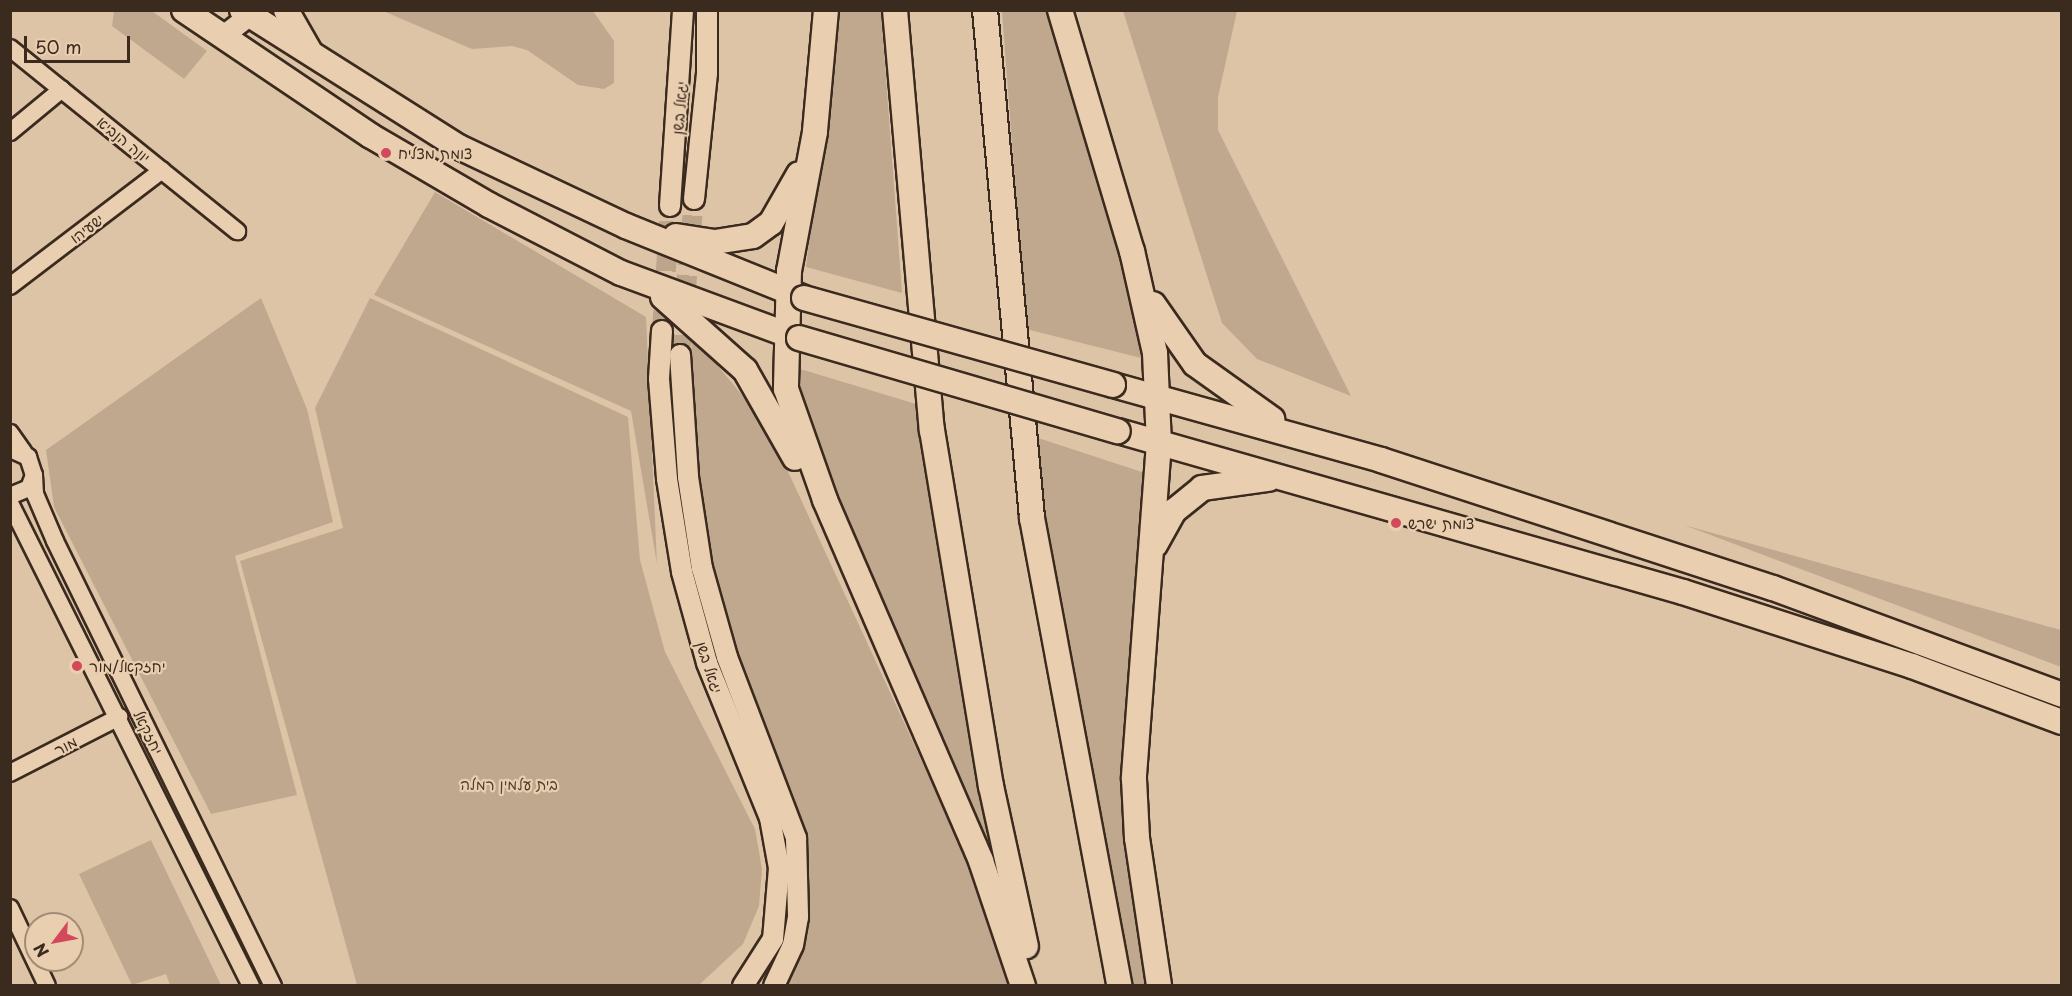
<!DOCTYPE html>
<meta charset="utf-8">
<style>
body{margin:0}
#map{position:relative;width:2072px;height:996px;overflow:hidden;background:#dec4a7;font-family:"Playpen Sans","Playpen Sans Hebrew",sans-serif}
div>[style]{position:absolute}
.green>*{inset:0;background:#c0a88e}
.major-tunnel>*{height:20px;margin-top:-10px;transform-origin:0;background:repeating-linear-gradient(90deg,#bda58c 0 20px,transparent 0 30px)}
.roads{filter:drop-shadow(2px 0 #3b2a1e) drop-shadow(-2px 0 #3b2a1e) drop-shadow(0 2px #3b2a1e) drop-shadow(0 -2px #3b2a1e)}
.minor>*{height:16px;margin:-8px;padding:0 8px;transform-origin:8px;border-radius:8px;background:#e9ceb0}
.major>*{height:20px;margin:-10px;padding:0 10px;transform-origin:10px;border-radius:10px;background:#e9ceb0}
.highway>*{height:24px;margin:-12px;padding:0 12px;transform-origin:12px;border-radius:12px;background:#e9ceb0}
.bridges{filter:drop-shadow(2px 0 #3b2a1e) drop-shadow(-2px 0 #3b2a1e) drop-shadow(0 2px #3b2a1e) drop-shadow(0 -2px #3b2a1e)}
.highway-bridge>*{height:24px;margin:-12px;padding:0 12px;transform-origin:12px;border-radius:12px;background:#e9ceb0}
.dots>*{width:16px;height:16px;translate:-50% -50%;box-sizing:border-box;border:3px solid #e9ceb0;border-radius:50%}
span{translate:-50% -50%;white-space:nowrap;text-align:center;line-height:1.15;-webkit-text-stroke:4.5px #e9ceb0;paint-order:stroke}
.street-label{font-size:15px;color:#3b2a1e}
.poi-label{font-size:15px;color:#3b2a1e}
.left{translate:0 -50%;text-align:left}
.park-label{font-size:15px;color:#4f3d2f}
.frame{position:absolute;inset:0;border:12px solid #3b2a1e;pointer-events:none}
.north{position:absolute;left:24px;top:912px;width:60px;height:60px;box-sizing:border-box;background:#e9ceb0;border:2px solid #a38c76;border-radius:50%;rotate:238deg;font-size:16px;font-weight:700;line-height:24px;text-align:center;color:#3b2a1e}
.north::after{content:'';display:block;margin:auto;width:21px;height:27px;background:#d1495b;clip-path:polygon(50% 0,100% 100%,50% 72%,0 100%)}
.scale{position:absolute;left:24px;top:36px;width:106px;height:27px;box-sizing:border-box;border:3px solid #3b2a1e;border-top:0;padding-left:8px;font-size:18px;line-height:21px;white-space:nowrap;color:#3b2a1e;-webkit-text-stroke:4px #e9ceb0;paint-order:stroke}
</style>
<div id="map">
<div class="green">
<div style="clip-path:polygon(114px 11px,152px 11px,207px 51px,184px 79px,112px 26px)"></div>
<div style="clip-path:polygon(383px 11px,593px 11px,614px 41px,614px 83px,604px 89px,578px 85px,527px 50px,512px 46px,472px 49px)"></div>
<div style="clip-path:polygon(838px 11px,881px 11px,902px 293px,806px 267px)"></div>
<div style="clip-path:polygon(1002px 11px,1052px 11px,1126px 269px,1145px 359px,1026px 329px)"></div>
<div style="clip-path:polygon(1123px 11px,1237px 11px,1218px 97px,1218px 130px,1351px 396px,1257px 359px,1222px 323px)"></div>
<div style="clip-path:polygon(435px 192px,646px 317px,657px 564px,631px 411px,374px 295px)"></div>
<div style="clip-path:polygon(261px 298px,307px 409px,333px 522px,235px 556px,297px 795px,211px 814px,54px 507px,46px 450px)"></div>
<div style="clip-path:polygon(370px 298px,628px 417px,640px 560px,665px 652px,755px 829px,762px 869px,759px 906px,743px 944px,699px 985px,357px 985px,240px 561px,343px 528px,315px 408px)"></div>
<div style="clip-path:polygon(691px 333px,764px 422px,792px 480px,968px 861px,1009px 985px,779px 985px,807px 910px,805px 836px,793px 794px,747px 697px,720px 604px,700px 512px)"></div>
<div style="clip-path:polygon(797px 368px,916px 404px,993px 832px,983px 846px,808px 427px)"></div>
<div style="clip-path:polygon(1032px 436px,1145px 473px,1124px 788px,1152px 985px,1133px 985px,1101px 836px)"></div>
<div style="clip-path:polygon(1684px 525px,2061px 630px,2061px 667px)"></div>
<div style="clip-path:polygon(151px 840px,209px 960px,221px 985px,170px 985px,166px 974px,132px 985px,79px 874px)"></div>
</div>
<div class="major-tunnel">
<div style="left:662px;top:331px;width:125px;rotate:-86.3deg"></div>
<div style="left:680px;top:355px;width:157px;rotate:-84.9deg"></div>
</div>
<div class="roads">
<div class="minor">
<div style="left:10px;top:48px;width:292px;rotate:38.9deg"></div>
<div style="left:10px;top:132px;width:67px;rotate:-39.6deg"></div>
<div style="left:10px;top:286px;width:191px;rotate:-37.3deg"></div>
<div style="left:10px;top:433px;width:24px;rotate:55deg"></div>
<div style="left:10px;top:449px;width:20px;rotate:24deg"></div>
<div style="left:28px;top:457px;width:19px;rotate:72deg"></div>
<div style="left:34px;top:475px;width:14px;rotate:111deg"></div>
<div style="left:29px;top:488px;width:21px;rotate:157deg"></div>
<div style="left:34px;top:475px;width:19px;rotate:87deg"></div>
<div style="left:35px;top:494px;width:51px;rotate:66.9deg"></div>
<div style="left:55px;top:541px;width:496px;rotate:63.9deg"></div>
<div style="left:10px;top:503px;width:540px;rotate:63.48deg"></div>
<div style="left:10px;top:773px;width:123px;rotate:-27.2deg"></div>
<div style="left:10px;top:908px;width:86px;rotate:64.6deg"></div>
</div>
<div class="major">
<div style="left:222px;top:37px;width:44px;rotate:-37.6deg"></div>
<div style="left:694px;top:199px;width:127px;rotate:-84.1deg"></div>
<div style="left:707px;top:73px;width:63px;rotate:-90deg"></div>
<div style="left:670px;top:206px;width:196px;rotate:-86.2deg"></div>
<div style="left:662px;top:331px;width:48px;rotate:93.6deg"></div>
<div style="left:659px;top:379px;width:100px;rotate:85.4deg"></div>
<div style="left:667px;top:479px;width:94px;rotate:80.8deg"></div>
<div style="left:682px;top:572px;width:94px;rotate:74.6deg"></div>
<div style="left:707px;top:663px;width:167px;rotate:67.9deg"></div>
<div style="left:770px;top:818px;width:51px;rotate:79.8deg"></div>
<div style="left:779px;top:868px;width:71px;rotate:94.8deg"></div>
<div style="left:773px;top:939px;width:56px;rotate:122.6deg"></div>
<div style="left:680px;top:355px;width:122px;rotate:86.2deg"></div>
<div style="left:688px;top:477px;width:92px;rotate:81.3deg"></div>
<div style="left:702px;top:568px;width:92px;rotate:74.3deg"></div>
<div style="left:727px;top:657px;width:194px;rotate:69.1deg"></div>
<div style="left:796px;top:838px;width:79px;rotate:88.5deg"></div>
<div style="left:798px;top:917px;width:28px;rotate:100deg"></div>
<div style="left:793px;top:945px;width:45px;rotate:114.9deg"></div>
</div>
<div class="highway">
<div style="left:184px;top:10px;width:225px;rotate:34deg"></div>
<div style="left:371px;top:136px;width:137px;rotate:30.3deg"></div>
<div style="left:489px;top:205px;width:148px;rotate:27.3deg"></div>
<div style="left:621px;top:273px;width:188px;rotate:20.3deg"></div>
<div style="left:242px;top:10px;width:257px;rotate:32.3deg"></div>
<div style="left:459px;top:147px;width:185px;rotate:25.3deg"></div>
<div style="left:626px;top:226px;width:190px;rotate:22deg"></div>
<div style="left:286px;top:10px;width:46px;rotate:60.1deg"></div>
<div style="left:826px;top:10px;width:122px;rotate:95.2deg"></div>
<div style="left:815px;top:132px;width:141px;rotate:100.6deg"></div>
<div style="left:789px;top:271px;width:118px;rotate:91.5deg"></div>
<div style="left:786px;top:389px;width:118px;rotate:70.6deg"></div>
<div style="left:825px;top:500px;width:393px;rotate:66.6deg"></div>
<div style="left:981px;top:861px;width:132px;rotate:71.4deg"></div>
<div style="left:895px;top:10px;width:422px;rotate:85deg"></div>
<div style="left:932px;top:430px;width:361px;rotate:80.6deg"></div>
<div style="left:991px;top:786px;width:164px;rotate:77.7deg"></div>
<div style="left:985px;top:10px;width:510px;rotate:84.71deg"></div>
<div style="left:1032px;top:518px;width:476px;rotate:79.4deg"></div>
<div style="left:1060px;top:10px;width:252px;rotate:73.4deg"></div>
<div style="left:1132px;top:251px;width:105px;rotate:77.3deg"></div>
<div style="left:1155px;top:353px;width:90px;rotate:87.5deg"></div>
<div style="left:1159px;top:443px;width:337px;rotate:94.3deg"></div>
<div style="left:1134px;top:779px;width:59px;rotate:87.1deg"></div>
<div style="left:1137px;top:838px;width:150px;rotate:81.5deg"></div>
<div style="left:676px;top:236px;width:39px;rotate:9deg"></div>
<div style="left:715px;top:242px;width:38px;rotate:-9deg"></div>
<div style="left:753px;top:236px;width:22px;rotate:-36deg"></div>
<div style="left:771px;top:223px;width:56px;rotate:-60.3deg"></div>
<div style="left:663px;top:297px;width:110px;rotate:41.7deg"></div>
<div style="left:745px;top:370px;width:101px;rotate:60.4deg"></div>
<div style="left:1153px;top:304px;width:73px;rotate:55deg"></div>
<div style="left:1195px;top:364px;width:95px;rotate:35.5deg"></div>
<div style="left:1113px;top:385px;width:278px;rotate:15.6deg"></div>
<div style="left:1381px;top:460px;width:412px;rotate:18.1deg"></div>
<div style="left:1773px;top:588px;width:308px;rotate:20.3deg"></div>
<div style="left:1118px;top:431px;width:587px;rotate:15.91deg"></div>
<div style="left:1683px;top:592px;width:241px;rotate:17.9deg"></div>
<div style="left:1912px;top:666px;width:160px;rotate:20.5deg"></div>
<div style="left:1155px;top:545px;width:39px;rotate:-61deg"></div>
<div style="left:1174px;top:511px;width:36px;rotate:-39deg"></div>
<div style="left:1202px;top:488px;width:67px;rotate:-7.8deg"></div>
</div>
</div>
<div class="bridges">
<div class="highway-bridge">
<div style="left:804px;top:298px;width:321px;rotate:15.7deg"></div>
<div style="left:799px;top:338px;width:332px;rotate:16.3deg"></div>
</div>
</div>
<div class="dots">
<div style="left:386px;top:153px;background:#d1495b"></div>
<div style="left:1396px;top:523px;background:#d1495b"></div>
<div style="left:77px;top:666px;background:#d1495b"></div>
</div>
<div class="street-label">
<span style="left:679px;top:108px;rotate:-85deg">יגאל בשן</span>
<span style="left:124px;top:139px;rotate:39deg">יונה הנביא</span>
<span style="left:86px;top:228px;rotate:-37deg">ישעיהו</span>
<span style="left:710px;top:667px;rotate:72deg">יגאל בשן</span>
<span style="left:149px;top:732px;rotate:64deg">יחזקאל</span>
<span style="left:65px;top:745px;rotate:-28deg">מור</span>
</div>
<div class="poi-label">
<span class="left" style="left:398px;top:153px">צומת מצליח</span>
<span class="left" style="left:1408px;top:523px">צומת ישרש</span>
<span class="left" style="left:89px;top:666px">יחזקאל/מור</span>
</div>
<div class="park-label">
<span style="left:509px;top:784px">בית עלמין רמלה</span>
</div>
<div class="frame"></div>
<div class="north">N</div>
<div class="scale">50 m</div>
</div>
